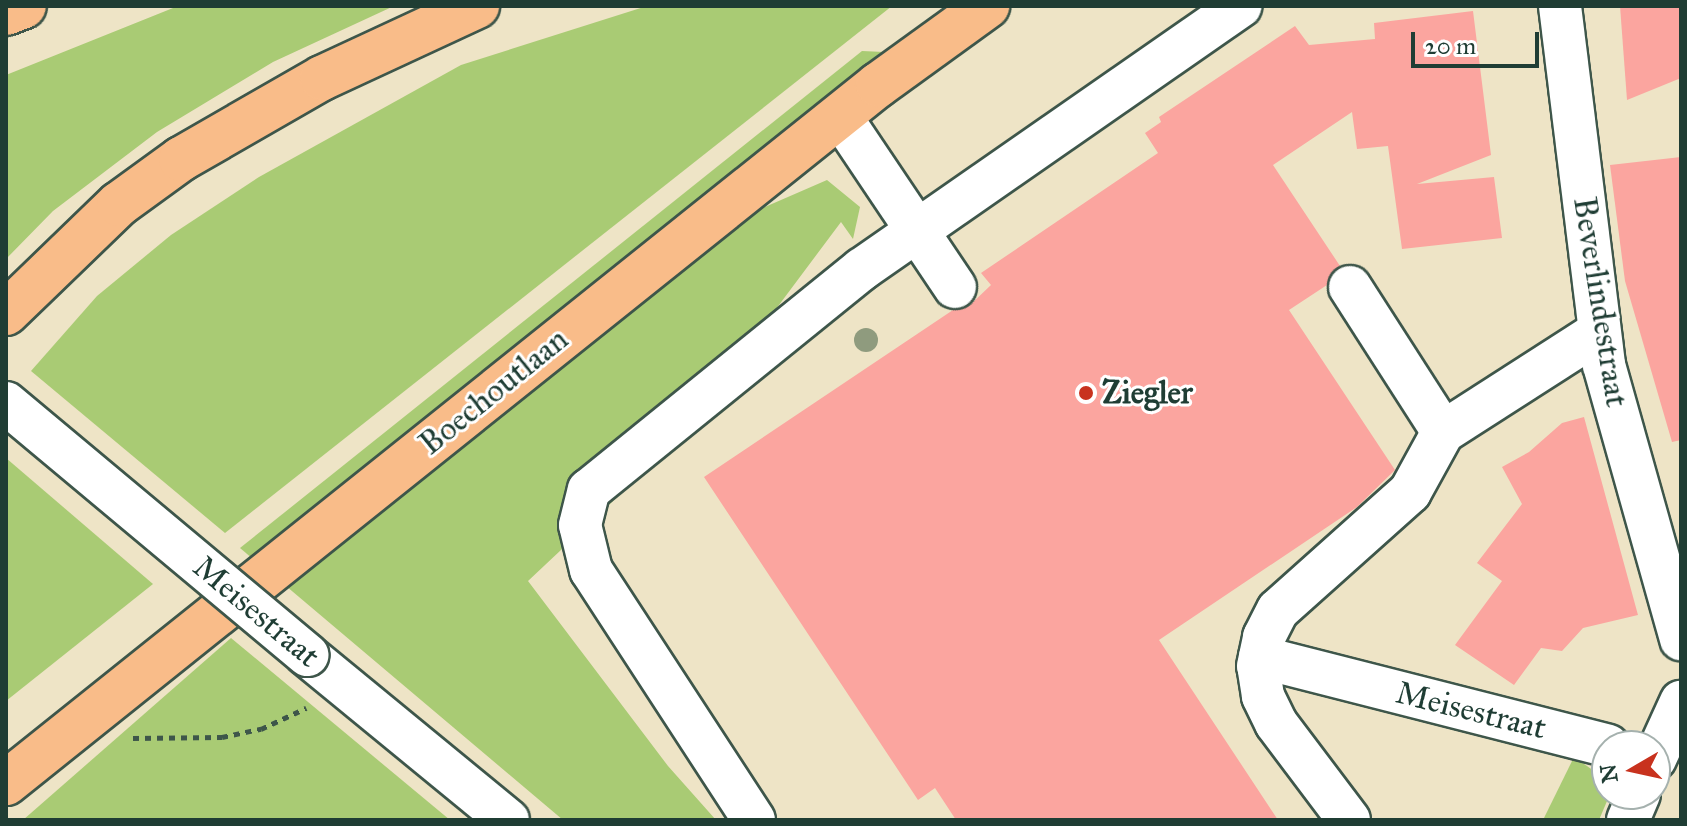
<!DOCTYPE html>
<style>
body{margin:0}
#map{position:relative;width:1687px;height:826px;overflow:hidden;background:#eee4c6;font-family:"IM FELL Great Primer",serif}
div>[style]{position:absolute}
.green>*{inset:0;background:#a9cb74}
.building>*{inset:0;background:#fba59f}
.path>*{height:5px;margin-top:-2.5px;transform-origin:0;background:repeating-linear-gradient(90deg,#3e564a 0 6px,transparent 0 12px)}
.roads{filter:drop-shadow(2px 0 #3e564a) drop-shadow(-2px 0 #3e564a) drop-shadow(0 2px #3e564a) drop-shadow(0 -2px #3e564a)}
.minor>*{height:42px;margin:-21px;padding:0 21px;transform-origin:21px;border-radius:21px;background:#fff}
.major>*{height:44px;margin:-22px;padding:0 22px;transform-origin:22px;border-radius:22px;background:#f9bc89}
.highway>*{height:44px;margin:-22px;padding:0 22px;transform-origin:22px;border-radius:22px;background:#f9bc89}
.bridges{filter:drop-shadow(2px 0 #3e564a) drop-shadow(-2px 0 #3e564a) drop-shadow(0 2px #3e564a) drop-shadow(0 -2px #3e564a)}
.minor-bridge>*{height:42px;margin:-21px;padding:0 21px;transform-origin:21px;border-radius:21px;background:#fff}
.trees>*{width:24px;height:24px;margin:-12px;border-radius:50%;background:#8f9b7e}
.dots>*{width:22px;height:22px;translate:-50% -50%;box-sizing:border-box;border:4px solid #fff;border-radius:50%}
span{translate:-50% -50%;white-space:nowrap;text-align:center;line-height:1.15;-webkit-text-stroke:6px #fff;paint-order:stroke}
.street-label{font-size:32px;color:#1f3d34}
.poi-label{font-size:32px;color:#1f3d34;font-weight:700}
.left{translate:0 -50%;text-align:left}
.frame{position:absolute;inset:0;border:8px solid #1f3d34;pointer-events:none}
.north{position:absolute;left:1591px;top:730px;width:80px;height:80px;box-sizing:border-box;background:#fff;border:2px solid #a5b1ae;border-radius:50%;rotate:261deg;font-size:22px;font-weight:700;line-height:32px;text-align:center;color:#1f3d34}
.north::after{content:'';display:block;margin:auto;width:28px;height:36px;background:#c8321e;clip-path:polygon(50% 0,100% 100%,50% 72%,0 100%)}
.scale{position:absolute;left:1411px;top:32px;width:128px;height:36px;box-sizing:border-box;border:4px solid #1f3d34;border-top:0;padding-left:10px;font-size:24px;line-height:28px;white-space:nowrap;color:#1f3d34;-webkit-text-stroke:6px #fff;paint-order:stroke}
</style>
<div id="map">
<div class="green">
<div style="clip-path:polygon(178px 6px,394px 6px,273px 62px,157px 132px,53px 211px,6px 259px,6px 75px)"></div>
<div style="clip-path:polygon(647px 6px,892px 6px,225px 533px,31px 371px,97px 296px,171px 235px,259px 177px,461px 65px)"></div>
<div style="clip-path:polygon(862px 51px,884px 52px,253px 559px,240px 548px)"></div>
<div style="clip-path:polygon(827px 180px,860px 207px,853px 239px,841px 222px,678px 440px,528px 581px,668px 766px,716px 820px,563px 820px,286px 586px,758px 210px)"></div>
<div style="clip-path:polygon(6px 458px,153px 584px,6px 701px)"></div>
<div style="clip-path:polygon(231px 638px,450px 820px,23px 820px)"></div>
<div style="clip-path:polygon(1574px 757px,1607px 780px,1610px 794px,1599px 820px,1543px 820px)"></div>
</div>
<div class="building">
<div style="clip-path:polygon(1620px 6px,1681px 6px,1681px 78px,1627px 100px)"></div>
<div style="clip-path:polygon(1473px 11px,1491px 155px,1417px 184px,1494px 177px,1502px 238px,1402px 249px,1388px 146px,1357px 149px,1352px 112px,1273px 165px,1340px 266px,1327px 285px,1289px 310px,1395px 470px,1357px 507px,1159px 640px,1278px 820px,956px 820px,935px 788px,918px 800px,704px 477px,953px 310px,969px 306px,991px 285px,981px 273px,1158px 153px,1145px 133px,1161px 122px,1159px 117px,1295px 26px,1309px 45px,1375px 39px,1374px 23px)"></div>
<div style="clip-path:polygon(1681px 157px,1681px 440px,1672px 442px,1625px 281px,1610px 165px)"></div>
<div style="clip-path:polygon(1584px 417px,1638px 615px,1583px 628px,1562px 651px,1541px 648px,1514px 685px,1455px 645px,1502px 581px,1477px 563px,1522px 504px,1502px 467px,1529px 452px,1562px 423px)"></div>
</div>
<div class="path">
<div style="left:133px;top:738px;width:89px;rotate:-0.6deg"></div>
<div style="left:222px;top:737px;width:40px;rotate:-12deg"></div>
<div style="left:261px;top:729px;width:50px;rotate:-25deg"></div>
</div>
<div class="roads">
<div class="minor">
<div style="left:1560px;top:6px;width:362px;rotate:83deg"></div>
<div style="left:1604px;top:365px;width:285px;rotate:74.3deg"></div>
<div style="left:840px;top:116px;width:206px;rotate:56.1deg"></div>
<div style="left:1350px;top:287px;width:172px;rotate:57.3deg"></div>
<div style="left:307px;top:655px;width:260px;rotate:39.4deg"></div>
<div style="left:1260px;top:657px;width:359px;rotate:14.3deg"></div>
<div style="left:1655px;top:759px;width:63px;rotate:-65.5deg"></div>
<div style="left:754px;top:820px;width:298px;rotate:-123.1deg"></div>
<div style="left:591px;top:570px;width:46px;rotate:-103.7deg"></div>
<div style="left:580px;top:525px;width:36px;rotate:-76deg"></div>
<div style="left:589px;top:490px;width:351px;rotate:-39deg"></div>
<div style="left:862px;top:269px;width:461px;rotate:-34.8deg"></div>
<div style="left:1349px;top:820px;width:121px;rotate:-127deg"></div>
<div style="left:1276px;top:723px;width:30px;rotate:-116deg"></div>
<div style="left:1263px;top:696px;width:30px;rotate:-99deg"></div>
<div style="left:1258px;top:666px;width:30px;rotate:-78deg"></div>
<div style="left:1264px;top:637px;width:30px;rotate:-63deg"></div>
<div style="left:1278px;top:610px;width:177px;rotate:-41.8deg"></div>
<div style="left:1410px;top:492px;width:68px;rotate:-61.2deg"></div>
<div style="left:1443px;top:432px;width:185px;rotate:-32.7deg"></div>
<div style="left:1628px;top:820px;width:28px;rotate:-67deg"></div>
</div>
<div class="major">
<div style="left:6px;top:783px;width:1117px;rotate:-38.68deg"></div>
<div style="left:878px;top:85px;width:135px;rotate:-35.9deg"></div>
</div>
<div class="highway">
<div style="left:6px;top:13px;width:19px;rotate:-21deg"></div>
<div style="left:6px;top:313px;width:157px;rotate:-44deg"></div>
<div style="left:119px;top:204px;width:77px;rotate:-36deg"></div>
<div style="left:181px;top:159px;width:163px;rotate:-29.9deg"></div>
<div style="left:322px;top:78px;width:171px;rotate:-24.9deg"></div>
</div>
</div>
<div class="bridges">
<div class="minor-bridge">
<div style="left:6px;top:403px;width:393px;rotate:39.9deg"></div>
</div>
</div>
<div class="trees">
<div style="left:866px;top:340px"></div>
</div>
<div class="dots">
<div style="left:1086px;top:393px;background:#c8321e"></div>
</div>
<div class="street-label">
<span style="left:1600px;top:302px;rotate:81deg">Beverlindestraat</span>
<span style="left:494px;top:392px;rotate:-39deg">Boechoutlaan</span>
<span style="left:256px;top:612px;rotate:40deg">Meisestraat</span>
<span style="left:1471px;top:711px;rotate:14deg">Meisestraat</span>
</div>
<div class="poi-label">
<span class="left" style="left:1102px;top:393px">Ziegler</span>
</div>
<div class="frame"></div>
<div class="north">N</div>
<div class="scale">20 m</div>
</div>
